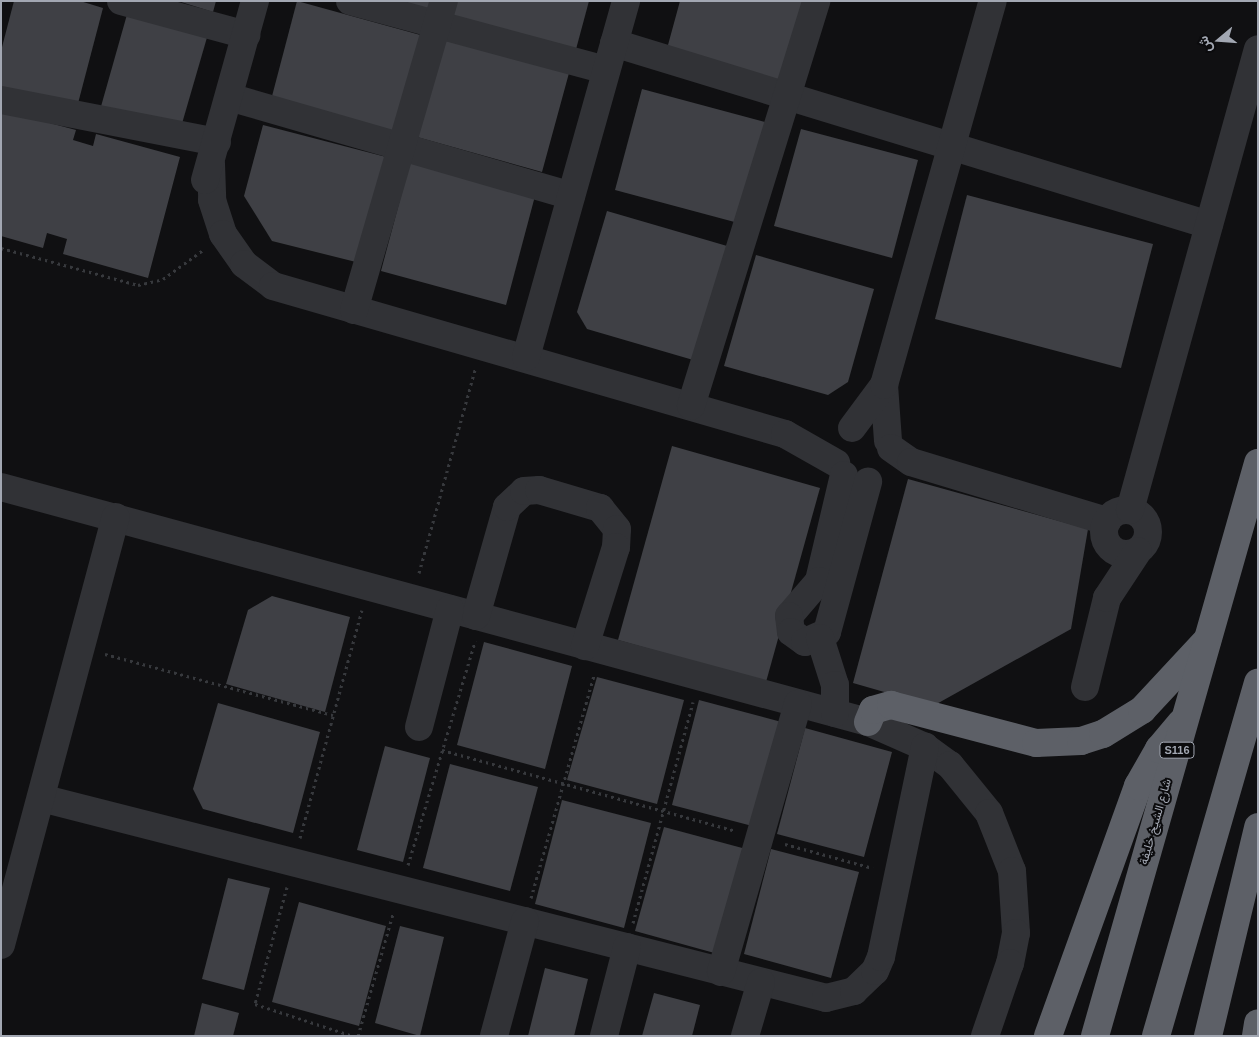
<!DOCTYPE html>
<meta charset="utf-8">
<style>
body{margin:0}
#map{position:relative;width:1259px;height:1037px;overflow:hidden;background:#101012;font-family:Helvetica,Vazirmatn,sans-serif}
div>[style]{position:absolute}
.building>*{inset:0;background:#3f4045}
.path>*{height:3px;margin-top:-1.5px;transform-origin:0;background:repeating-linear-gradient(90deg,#37393d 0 2.5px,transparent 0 6.5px)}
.minor>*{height:28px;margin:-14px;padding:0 14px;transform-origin:14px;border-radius:14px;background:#313236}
.minor>.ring{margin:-14px;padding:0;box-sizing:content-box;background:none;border:28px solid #313236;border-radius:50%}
.highway>*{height:28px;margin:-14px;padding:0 14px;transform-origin:14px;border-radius:14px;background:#5d6067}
span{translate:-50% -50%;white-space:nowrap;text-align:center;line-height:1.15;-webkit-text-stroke:4px #0b0b0d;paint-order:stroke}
.shield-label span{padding:1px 4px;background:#0b0b0d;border:1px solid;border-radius:4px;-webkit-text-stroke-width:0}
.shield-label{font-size:11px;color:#a2a7b2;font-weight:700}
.street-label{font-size:12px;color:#a2a7b2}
.frame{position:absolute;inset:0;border:2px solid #a2a7b2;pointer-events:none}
.north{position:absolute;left:1194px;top:15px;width:50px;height:50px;-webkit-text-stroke:4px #0b0b0d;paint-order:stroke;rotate:252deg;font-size:14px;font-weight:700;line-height:20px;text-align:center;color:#a2a7b2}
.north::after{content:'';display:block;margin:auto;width:18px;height:22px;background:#a2a7b2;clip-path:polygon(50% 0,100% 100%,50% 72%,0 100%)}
</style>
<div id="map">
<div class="building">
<div style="clip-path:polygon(14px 1px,80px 1px,103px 8px,76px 111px,1px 91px,1px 51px)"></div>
<div style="clip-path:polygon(178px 1px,216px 1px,213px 12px)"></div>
<div style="clip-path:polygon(297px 1px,424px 36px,397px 135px,271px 100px)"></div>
<div style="clip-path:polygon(391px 1px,434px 1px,431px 13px)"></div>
<div style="clip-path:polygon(454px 1px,589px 1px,575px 53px,449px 19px)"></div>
<div style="clip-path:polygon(680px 1px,811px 1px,787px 89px,665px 56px)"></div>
<div style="clip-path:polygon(128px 11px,208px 34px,181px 127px,100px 110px)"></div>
<div style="clip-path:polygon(443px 38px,569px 73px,542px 172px,417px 137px)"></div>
<div style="clip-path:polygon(642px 89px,769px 123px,742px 224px,615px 190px)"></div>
<div style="clip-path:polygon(1px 110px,76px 130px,73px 140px,93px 146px,96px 134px,180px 157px,148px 278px,63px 254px,67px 239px,47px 233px,43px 248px,1px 236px)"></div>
<div style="clip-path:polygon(263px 125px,390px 158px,360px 263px,272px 241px,244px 196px)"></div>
<div style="clip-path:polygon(801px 129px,918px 160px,892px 258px,774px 226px)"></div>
<div style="clip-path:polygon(410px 162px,535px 196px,506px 305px,381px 271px)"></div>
<div style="clip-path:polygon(967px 195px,1153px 244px,1121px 368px,935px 319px)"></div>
<div style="clip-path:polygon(607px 211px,734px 248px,700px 362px,587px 329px,577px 312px)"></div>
<div style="clip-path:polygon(756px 255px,874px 289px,848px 382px,828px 395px,724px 366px)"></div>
<div style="clip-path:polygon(672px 446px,820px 488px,766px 682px,618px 640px)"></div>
<div style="clip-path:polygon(908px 479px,1088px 529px,1071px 629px,933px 706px,853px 683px)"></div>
<div style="clip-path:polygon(272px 596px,350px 617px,325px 712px,226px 684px,248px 610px)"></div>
<div style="clip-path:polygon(484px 642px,572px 666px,545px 769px,457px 745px)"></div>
<div style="clip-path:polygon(597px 677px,684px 700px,657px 804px,567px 780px)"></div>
<div style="clip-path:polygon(699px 700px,789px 724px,760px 828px,672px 805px)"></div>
<div style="clip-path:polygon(218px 703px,320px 732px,293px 833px,203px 809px,193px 789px)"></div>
<div style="clip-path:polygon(805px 728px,892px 752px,864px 857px,777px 834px)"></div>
<div style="clip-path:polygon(385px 746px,430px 758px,403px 862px,357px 850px)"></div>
<div style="clip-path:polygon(450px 764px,538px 787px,510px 891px,423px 868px)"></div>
<div style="clip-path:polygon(562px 800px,651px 823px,624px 928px,535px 904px)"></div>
<div style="clip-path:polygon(664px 827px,746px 849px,718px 954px,635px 931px)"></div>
<div style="clip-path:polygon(771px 849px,859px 872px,831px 978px,744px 954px)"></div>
<div style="clip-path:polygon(228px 878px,270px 888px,244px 990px,202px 979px)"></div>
<div style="clip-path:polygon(299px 902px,386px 926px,359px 1026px,272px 1002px)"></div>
<div style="clip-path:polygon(400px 926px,444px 937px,420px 1036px,375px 1023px)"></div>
<div style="clip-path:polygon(545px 968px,588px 979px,574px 1036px,528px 1036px)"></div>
<div style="clip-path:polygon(654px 993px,700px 1005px,692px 1036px,642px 1036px)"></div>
<div style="clip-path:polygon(202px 1003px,239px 1013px,233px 1036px,194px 1036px)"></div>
</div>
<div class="path">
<div style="left:1px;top:248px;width:142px;rotate:15.1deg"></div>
<div style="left:138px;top:285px;width:26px;rotate:-13deg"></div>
<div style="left:163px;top:279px;width:49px;rotate:-35.9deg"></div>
<div style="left:419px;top:573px;width:211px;rotate:-74.6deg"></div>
<div style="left:105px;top:654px;width:236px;rotate:15deg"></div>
<div style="left:442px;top:750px;width:305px;rotate:15.4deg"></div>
<div style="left:300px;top:838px;width:236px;rotate:-74.8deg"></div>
<div style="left:785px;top:844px;width:91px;rotate:15.3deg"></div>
<div style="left:408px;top:865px;width:234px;rotate:-73.3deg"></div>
<div style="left:287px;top:887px;width:121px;rotate:105.3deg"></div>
<div style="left:255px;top:1004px;width:103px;rotate:18.1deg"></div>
<div style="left:531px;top:898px;width:232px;rotate:-74.2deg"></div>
<div style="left:633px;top:923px;width:229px;rotate:-74.8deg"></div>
<div style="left:358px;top:1036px;width:127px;rotate:-74deg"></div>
</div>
<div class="minor">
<div style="left:121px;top:1px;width:130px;rotate:15.2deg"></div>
<div style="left:350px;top:1px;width:265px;rotate:15.1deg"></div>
<div style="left:614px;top:43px;width:622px;rotate:17.01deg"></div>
<div style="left:229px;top:97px;width:356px;rotate:16.1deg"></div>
<div style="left:1px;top:100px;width:220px;rotate:11deg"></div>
<div style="left:211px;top:164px;width:36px;rotate:88deg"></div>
<div style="left:212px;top:200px;width:36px;rotate:72deg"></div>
<div style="left:223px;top:234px;width:37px;rotate:55deg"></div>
<div style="left:244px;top:264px;width:36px;rotate:37deg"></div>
<div style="left:273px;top:286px;width:533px;rotate:16.12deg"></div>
<div style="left:785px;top:434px;width:59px;rotate:29.6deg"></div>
<div style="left:205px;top:180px;width:186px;rotate:-74.4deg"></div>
<div style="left:354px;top:310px;width:322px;rotate:-73.8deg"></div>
<div style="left:526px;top:357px;width:370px;rotate:-74.3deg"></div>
<div style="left:884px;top:385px;width:56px;rotate:85.9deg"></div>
<div style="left:691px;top:406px;width:424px;rotate:-72.8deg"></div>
<div style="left:852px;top:428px;width:54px;rotate:-53.3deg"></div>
<div style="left:884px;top:385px;width:399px;rotate:-74.2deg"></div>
<div style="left:891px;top:448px;width:24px;rotate:35deg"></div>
<div style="left:911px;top:462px;width:205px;rotate:16.8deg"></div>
<div style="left:844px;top:475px;width:109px;rotate:103.3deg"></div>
<div style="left:819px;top:581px;width:46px;rotate:130.6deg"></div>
<div style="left:789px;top:616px;width:16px;rotate:83deg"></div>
<div style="left:791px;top:632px;width:17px;rotate:36deg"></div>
<div style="left:805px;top:642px;width:24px;rotate:-24deg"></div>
<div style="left:827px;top:632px;width:156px;rotate:-74.7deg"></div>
<div style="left:1px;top:487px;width:898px;rotate:15.17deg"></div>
<div style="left:868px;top:722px;width:62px;rotate:23.7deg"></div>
<div style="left:925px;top:747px;width:31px;rotate:36deg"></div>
<div style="left:950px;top:765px;width:62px;rotate:50.9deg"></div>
<div style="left:989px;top:813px;width:62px;rotate:68.4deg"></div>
<div style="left:1012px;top:871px;width:62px;rotate:86.3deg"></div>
<div style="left:1016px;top:933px;width:31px;rotate:101deg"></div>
<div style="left:1010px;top:963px;width:77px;rotate:108.9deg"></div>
<div class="ring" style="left:1104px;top:510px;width:16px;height:16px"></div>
<div style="left:1130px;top:510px;width:478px;rotate:-74.5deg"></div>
<div style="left:476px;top:616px;width:113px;rotate:-74.1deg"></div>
<div style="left:507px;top:507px;width:23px;rotate:-43deg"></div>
<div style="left:524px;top:491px;width:15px;rotate:-4deg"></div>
<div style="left:539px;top:490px;width:64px;rotate:16.4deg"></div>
<div style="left:600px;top:508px;width:27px;rotate:51deg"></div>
<div style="left:617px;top:529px;width:18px;rotate:93deg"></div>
<div style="left:616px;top:547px;width:104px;rotate:107.4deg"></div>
<div style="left:820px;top:638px;width:49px;rotate:72.3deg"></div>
<div style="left:835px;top:685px;width:28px;rotate:90deg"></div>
<div style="left:1085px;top:687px;width:92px;rotate:-76.1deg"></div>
<div style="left:1107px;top:598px;width:56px;rotate:-56.6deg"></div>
<div style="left:419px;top:727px;width:122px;rotate:-75.3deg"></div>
<div style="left:41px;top:798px;width:810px;rotate:14.29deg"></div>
<div style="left:826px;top:998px;width:29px;rotate:-14deg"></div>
<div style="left:854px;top:991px;width:29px;rotate:-44deg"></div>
<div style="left:875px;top:971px;width:15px;rotate:-67deg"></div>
<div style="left:881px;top:957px;width:215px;rotate:-78.2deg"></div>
<div style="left:1px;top:945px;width:443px;rotate:-75deg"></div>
<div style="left:721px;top:972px;width:279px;rotate:-74deg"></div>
<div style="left:494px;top:1036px;width:119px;rotate:-74.9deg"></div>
<div style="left:604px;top:1036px;width:92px;rotate:-75.5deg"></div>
<div style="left:745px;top:1036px;width:56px;rotate:-73.5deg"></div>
</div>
<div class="highway">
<div style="left:868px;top:722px;width:13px;rotate:-67deg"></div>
<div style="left:873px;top:710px;width:19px;rotate:-16deg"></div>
<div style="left:891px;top:705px;width:150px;rotate:14.7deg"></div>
<div style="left:1036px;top:743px;width:45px;rotate:-2.5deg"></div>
<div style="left:1081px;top:741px;width:23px;rotate:-18deg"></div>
<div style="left:1103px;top:734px;width:46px;rotate:-31.6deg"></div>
<div style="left:1142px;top:710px;width:96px;rotate:-47.1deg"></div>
<div style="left:1048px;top:1036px;width:266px;rotate:-70.2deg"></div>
<div style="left:1138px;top:786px;width:43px;rotate:-60.4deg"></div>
<div style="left:1159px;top:749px;width:34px;rotate:-50deg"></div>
<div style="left:1095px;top:1036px;width:596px;rotate:-74.12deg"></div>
<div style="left:1156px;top:1036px;width:368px;rotate:-73.9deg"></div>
<div style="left:1208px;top:1036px;width:215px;rotate:-76.5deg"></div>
<div style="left:1256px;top:1036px;width:13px;rotate:-81deg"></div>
</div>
<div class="shield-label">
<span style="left:1177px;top:750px">S116</span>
</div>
<div class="street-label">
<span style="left:1156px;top:822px;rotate:-74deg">شارع الشيخ خليفة</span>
</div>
<div class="frame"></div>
<div class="north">ش</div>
</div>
